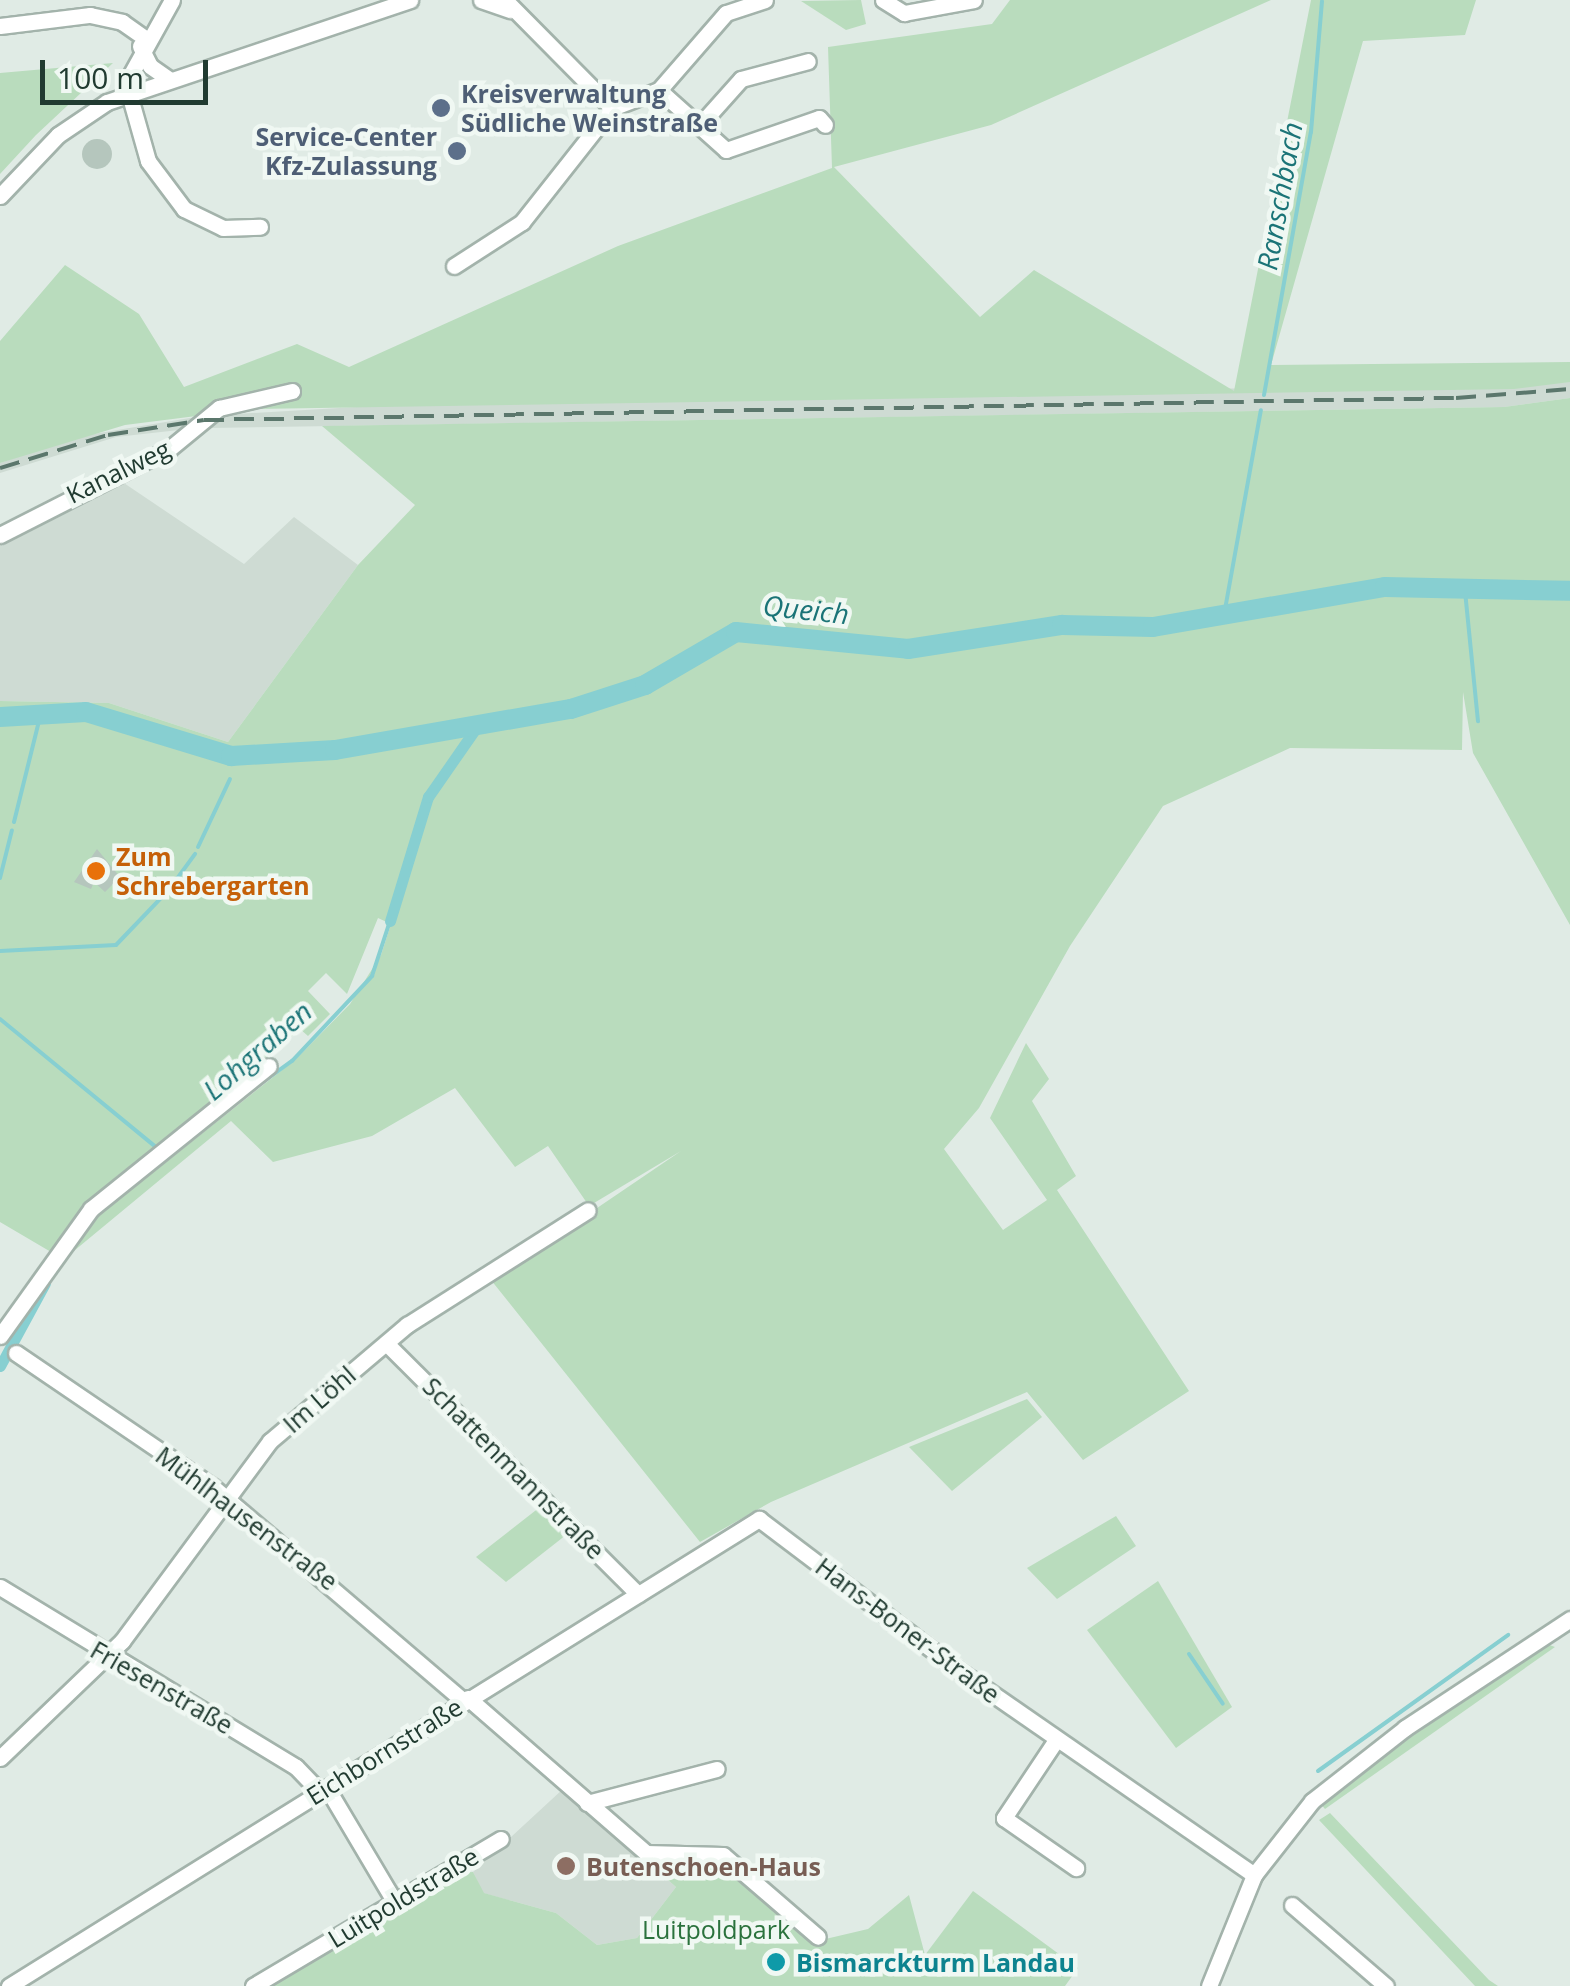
<!DOCTYPE html>
<meta charset="utf-8">
<style>
body{margin:0}
#map{position:relative;width:1570px;height:1986px;overflow:hidden;background:#e0ebe5;font-family:"Open Sans",sans-serif}
div>[style]{position:absolute}
.built>*{inset:0;background:#cedbd3}
.green>*{inset:0;background:#b9dcbd}
.stream>*{height:4px;margin:-2px;padding:0 2px;transform-origin:2px;border-radius:2px;background:#87cfd1}
.canal>*{height:11px;margin:-5.5px;padding:0 5.5px;transform-origin:5.5px;border-radius:5.5px;background:#87cfd1}
.river>*{height:20px;margin:-10px;padding:0 10px;transform-origin:10px;border-radius:10px;background:#87cfd1}
.building>*{inset:0;background:#b5c6bd}
.round{border-radius:50%}
.roads{filter:drop-shadow(2px 0 #a3b3ab) drop-shadow(-2px 0 #a3b3ab) drop-shadow(0 2px #a3b3ab) drop-shadow(0 -2px #a3b3ab)}
.minor>*{height:15px;margin:-7.5px;padding:0 7.5px;transform-origin:7.5px;border-radius:7.5px;background:#fff}
.rail>*{height:4px;margin-top:-2px;transform-origin:0;background:repeating-linear-gradient(90deg,#5b776c 0 20px,transparent 0 30px)}
.dots>*{width:28px;height:28px;translate:-50% -50%;box-sizing:border-box;border:5px solid #f0f8f3;border-radius:50%}
span{translate:-50% -50%;white-space:nowrap;text-align:center;line-height:1.15;-webkit-text-stroke:9px #f0f8f3;paint-order:stroke}
.service-label{font-size:25px;color:#4e5e75;font-weight:700}
.left{translate:0 -50%;text-align:left}
.right{translate:-100% -50%;text-align:right}
.street-label{font-size:25px;color:#213b31}
.food-label{font-size:25px;color:#c56008;font-weight:700}
.education-label{font-size:25px;color:#785e54;font-weight:700}
.park-label{font-size:25px;color:#2b723d}
.culture-label{font-size:25px;color:#0d838f;font-weight:700}
.water-label{font-size:28px;color:#1b7477;font-style:italic}
.scale{position:absolute;left:40px;top:60px;width:168px;height:45px;box-sizing:border-box;border:5px solid #213b31;border-top:0;padding-left:12px;font-size:30px;line-height:35px;white-space:nowrap;color:#213b31;-webkit-text-stroke:8px #f0f8f3;paint-order:stroke}
</style>
<div id="map">
<div class="built">
<div style="clip-path:polygon(1570px 382px,1570px 398px,1504px 407px,210px 428px,219px 415px,407px 404px)"></div>
<div style="clip-path:polygon(202px 416px,188px 429px,116px 437px,0 473px,0 463px,75px 437px)"></div>
<div style="clip-path:polygon(112px 475px,244px 564px,294px 517px,358px 565px,228px 742px,109px 703px,0 701px,0 535px)"></div>
<div style="clip-path:polygon(563px 1789px,676px 1887px,637px 1938px,597px 1945px,556px 1913px,483px 1893px,473px 1872px)"></div>
</div>
<div class="green">
<div style="clip-path:polygon(861px 0,866px 24px,846px 30px,801px 1px)"></div>
<div style="clip-path:polygon(1010px 0,1271px 0,991px 125px,834px 167px,980px 317px,1034px 270px,1234px 391px,1311px 0,1476px 0,1465px 35px,1363px 41px,1271px 365px,1570px 362px,1570px 382px,1514px 389px,252px 409px,125px 425px,0 463px,0 341px,65px 265px,139px 314px,184px 387px,297px 344px,349px 367px,618px 246px,832px 168px,828px 47px,992px 24px)"></div>
<div style="clip-path:polygon(113px 63px,36px 135px,0 174px,0 73px)"></div>
<div style="clip-path:polygon(1570px 398px,1570px 925px,1473px 753px,1463px 692px,1462px 750px,1290px 748px,1163px 806px,1070px 946px,979px 1108px,944px 1149px,1003px 1230px,1047px 1200px,990px 1118px,1026px 1043px,1049px 1079px,1032px 1101px,1076px 1176px,1057px 1190px,1189px 1391px,1083px 1460px,1027px 1392px,771px 1502px,700px 1542px,491px 1280px,681px 1151px,589px 1206px,548px 1146px,515px 1167px,455px 1088px,372px 1136px,273px 1162px,231px 1121px,63px 1260px,84px 1227px,296px 1059px,350px 1004px,381px 955px,391px 924px,378px 918px,347px 994px,326px 973px,308px 991px,330px 1014px,308px 1036px,300px 1029px,163px 1149px,117px 1176px,51px 1252px,0 1222px,0 701px,109px 703px,228px 742px,358px 565px,415px 505px,322px 426px,1504px 407px)"></div>
<div style="clip-path:polygon(1027px 1399px,1042px 1417px,952px 1491px,909px 1447px)"></div>
<div style="clip-path:polygon(540px 1507px,566px 1535px,506px 1582px,476px 1557px)"></div>
<div style="clip-path:polygon(1116px 1516px,1136px 1546px,1057px 1599px,1027px 1568px)"></div>
<div style="clip-path:polygon(1158px 1581px,1232px 1707px,1176px 1748px,1087px 1630px)"></div>
<div style="clip-path:polygon(1544px 1643px,1555px 1647px,1325px 1809px,1319px 1802px)"></div>
<div style="clip-path:polygon(1330px 1813px,1489px 1980px,1498px 1986px,1475px 1986px,1319px 1820px)"></div>
<div style="clip-path:polygon(713px 1854px,817px 1941px,868px 1929px,909px 1895px,925px 1955px,973px 1891px,1078px 1968px,1065px 1986px,272px 1986px,456px 1873px,473px 1872px,484px 1893px,556px 1913px,597px 1945px,637px 1938px,676px 1887px,644px 1859px)"></div>
</div>
<div class="stream">
<div style="left:1264px;top:395px;width:267px;rotate:-79.9deg"></div>
<div style="left:1311px;top:132px;width:131px;rotate:-85.2deg"></div>
<div style="left:1465px;top:591px;width:131px;rotate:84.3deg"></div>
<div style="left:1224px;top:615px;width:208px;rotate:-79.8deg"></div>
<div style="left:14px;top:822px;width:112px;rotate:-76.1deg"></div>
<div style="left:198px;top:847px;width:75px;rotate:-64.8deg"></div>
<div style="left:0;top:878px;width:49px;rotate:-76deg"></div>
<div style="left:168px;top:891px;width:46px;rotate:-53.9deg"></div>
<div style="left:0;top:951px;width:116px;rotate:-3deg"></div>
<div style="left:116px;top:945px;width:69px;rotate:-46.2deg"></div>
<div style="left:0;top:1019px;width:205px;rotate:39.4deg"></div>
<div style="left:242px;top:1097px;width:62px;rotate:-35.8deg"></div>
<div style="left:292px;top:1061px;width:117px;rotate:-46.7deg"></div>
<div style="left:372px;top:976px;width:58px;rotate:-71.9deg"></div>
<div style="left:1189px;top:1654px;width:60px;rotate:55.8deg"></div>
<div style="left:1318px;top:1771px;width:234px;rotate:-35.6deg"></div>
</div>
<div class="canal">
<div style="left:390px;top:921px;width:130px;rotate:-73deg"></div>
<div style="left:428px;top:797px;width:88px;rotate:-55.2deg"></div>
<div style="left:0;top:1366px;width:94px;rotate:-61.5deg"></div>
</div>
<div class="river">
<div style="left:0;top:717px;width:86px;rotate:-3.3deg"></div>
<div style="left:86px;top:712px;width:152px;rotate:16.9deg"></div>
<div style="left:231px;top:756px;width:104px;rotate:-3.3deg"></div>
<div style="left:335px;top:750px;width:240px;rotate:-9.9deg"></div>
<div style="left:571px;top:709px;width:78px;rotate:-18deg"></div>
<div style="left:645px;top:685px;width:105px;rotate:-30.2deg"></div>
<div style="left:736px;top:632px;width:173px;rotate:5.6deg"></div>
<div style="left:908px;top:649px;width:156px;rotate:-8.9deg"></div>
<div style="left:1062px;top:625px;width:91px;rotate:1.3deg"></div>
<div style="left:1153px;top:627px;width:235px;rotate:-9.8deg"></div>
<div style="left:1385px;top:587px;width:185px;rotate:1.2deg"></div>
</div>
<div class="building">
<div class="round" style="left:82px;top:139px;width:30px;height:30px"></div>
<div style="clip-path:polygon(97px 849px,120px 877px,105px 892px,94px 882px,91px 889px,74px 882px)"></div>
</div>
<div class="roads">
<div class="minor">
<div style="left:172px;top:0;width:95px;rotate:119deg"></div>
<div style="left:126px;top:83px;width:81px;rotate:74.2deg"></div>
<div style="left:148px;top:161px;width:60px;rotate:53.1deg"></div>
<div style="left:184px;top:209px;width:43px;rotate:26deg"></div>
<div style="left:223px;top:228px;width:37px;rotate:-2deg"></div>
<div style="left:481px;top:0;width:31px;rotate:19deg"></div>
<div style="left:883px;top:0;width:25px;rotate:32deg"></div>
<div style="left:904px;top:13px;width:71px;rotate:-10.5deg"></div>
<div style="left:0;top:26px;width:91px;rotate:-7deg"></div>
<div style="left:90px;top:15px;width:33px;rotate:12deg"></div>
<div style="left:122px;top:22px;width:28px;rotate:35deg"></div>
<div style="left:140px;top:46px;width:22px;rotate:63deg"></div>
<div style="left:150px;top:66px;width:24px;rotate:35deg"></div>
<div style="left:659px;top:90px;width:90px;rotate:41.8deg"></div>
<div style="left:726px;top:150px;width:98px;rotate:-19deg"></div>
<div style="left:819px;top:118px;width:9px;rotate:49deg"></div>
<div style="left:612px;top:108px;width:50px;rotate:-21deg"></div>
<div style="left:659px;top:90px;width:102px;rotate:-49deg"></div>
<div style="left:726px;top:13px;width:41px;rotate:-18.4deg"></div>
<div style="left:699px;top:126px;width:63px;rotate:-48.2deg"></div>
<div style="left:741px;top:79px;width:69px;rotate:-15deg"></div>
<div style="left:0;top:196px;width:84px;rotate:-46.4deg"></div>
<div style="left:58px;top:135px;width:59px;rotate:-34deg"></div>
<div style="left:107px;top:102px;width:320px;rotate:-18.6deg"></div>
<div style="left:454px;top:266px;width:81px;rotate:-32.9deg"></div>
<div style="left:522px;top:222px;width:145px;rotate:-51.7deg"></div>
<div style="left:612px;top:108px;width:152px;rotate:-134.7deg"></div>
<div style="left:0;top:535px;width:190px;rotate:-27deg"></div>
<div style="left:169px;top:449px;width:65px;rotate:-39.4deg"></div>
<div style="left:219px;top:408px;width:75px;rotate:-13.1deg"></div>
<div style="left:0;top:1336px;width:156px;rotate:-54.4deg"></div>
<div style="left:91px;top:1209px;width:228px;rotate:-38.8deg"></div>
<div style="left:388px;top:1345px;width:353px;rotate:44.9deg"></div>
<div style="left:16px;top:1353px;width:238px;rotate:34.2deg"></div>
<div style="left:213px;top:1487px;width:330px;rotate:40.5deg"></div>
<div style="left:0;top:1587px;width:346px;rotate:31.3deg"></div>
<div style="left:296px;top:1767px;width:35px;rotate:46deg"></div>
<div style="left:468px;top:1698px;width:236px;rotate:41deg"></div>
<div style="left:646px;top:1853px;width:77px;rotate:1.5deg"></div>
<div style="left:723px;top:1855px;width:125px;rotate:40.8deg"></div>
<div style="left:1056px;top:1740px;width:94px;rotate:123.7deg"></div>
<div style="left:1004px;top:1818px;width:88px;rotate:34.8deg"></div>
<div style="left:0;top:1758px;width:169px;rotate:-43.8deg"></div>
<div style="left:122px;top:1641px;width:249px;rotate:-53.5deg"></div>
<div style="left:270px;top:1441px;width:180px;rotate:-40.3deg"></div>
<div style="left:407px;top:1325px;width:214px;rotate:-32.4deg"></div>
<div style="left:327px;top:1788px;width:129px;rotate:59.3deg"></div>
<div style="left:587px;top:1803px;width:134px;rotate:-14.7deg"></div>
<div style="left:1292px;top:1905px;width:124px;rotate:40.8deg"></div>
<div style="left:9px;top:1986px;width:884px;rotate:-31.91deg"></div>
<div style="left:759px;top:1519px;width:257px;rotate:37.1deg"></div>
<div style="left:964px;top:1674px;width:353px;rotate:34.7deg"></div>
<div style="left:253px;top:1986px;width:288px;rotate:-30.7deg"></div>
<div style="left:1209px;top:1986px;width:120px;rotate:-67.9deg"></div>
<div style="left:1254px;top:1875px;width:94px;rotate:-51.9deg"></div>
<div style="left:1312px;top:1801px;width:118px;rotate:-38.1deg"></div>
<div style="left:1405px;top:1728px;width:198px;rotate:-33.4deg"></div>
</div>
</div>
<div class="rail">
<div style="left:0;top:468px;width:113px;rotate:-17deg"></div>
<div style="left:108px;top:435px;width:97px;rotate:-8.9deg"></div>
<div style="left:204px;top:420px;width:1252px;rotate:-1.01deg"></div>
<div style="left:1456px;top:398px;width:114px;rotate:-4.5deg"></div>
</div>
<div class="dots">
<div style="left:441px;top:108px;background:#5c6f8a"></div>
<div style="left:457px;top:151px;background:#5c6f8a"></div>
<div style="left:96px;top:871px;background:#e8710a"></div>
<div style="left:566px;top:1866px;background:#8d6e63"></div>
<div style="left:776px;top:1962px;background:#0f9aa8"></div>
</div>
<div class="service-label">
<span class="left" style="left:461px;top:108px">Kreisverwaltung<br>Südliche Weinstraße</span>
<span class="right" style="left:437px;top:151px">Service-Center<br>Kfz-Zulassung</span>
</div>
<div class="street-label">
<span style="left:118px;top:471px;rotate:-26deg">Kanalweg</span>
<span style="left:319px;top:1399px;rotate:-41deg">Im Löhl</span>
<span style="left:514px;top:1468px;rotate:45deg">Schattenmannstraße</span>
<span style="left:247px;top:1518px;rotate:37deg">Mühlhausenstraße</span>
<span style="left:908px;top:1630px;rotate:37deg">Hans-Boner-Straße</span>
<span style="left:162px;top:1687px;rotate:30deg">Friesenstraße</span>
<span style="left:384px;top:1751px;rotate:-32deg">Eichbornstraße</span>
<span style="left:403px;top:1897px;rotate:-31deg">Luitpoldstraße</span>
</div>
<div class="food-label">
<span class="left" style="left:116px;top:871px">Zum<br>Schrebergarten</span>
</div>
<div class="education-label">
<span class="left" style="left:586px;top:1866px">Butenschoen-Haus</span>
</div>
<div class="park-label">
<span style="left:716px;top:1929px">Luitpoldpark</span>
</div>
<div class="culture-label">
<span class="left" style="left:796px;top:1962px">Bismarckturm Landau</span>
</div>
<div class="water-label">
<span style="left:1279px;top:196px;rotate:-80deg">Ranschbach</span>
<span style="left:806px;top:609px;rotate:6deg">Queich</span>
<span style="left:257px;top:1050px;rotate:-41deg">Lohgraben</span>
</div>
<div class="scale">100 m</div>
</div>
